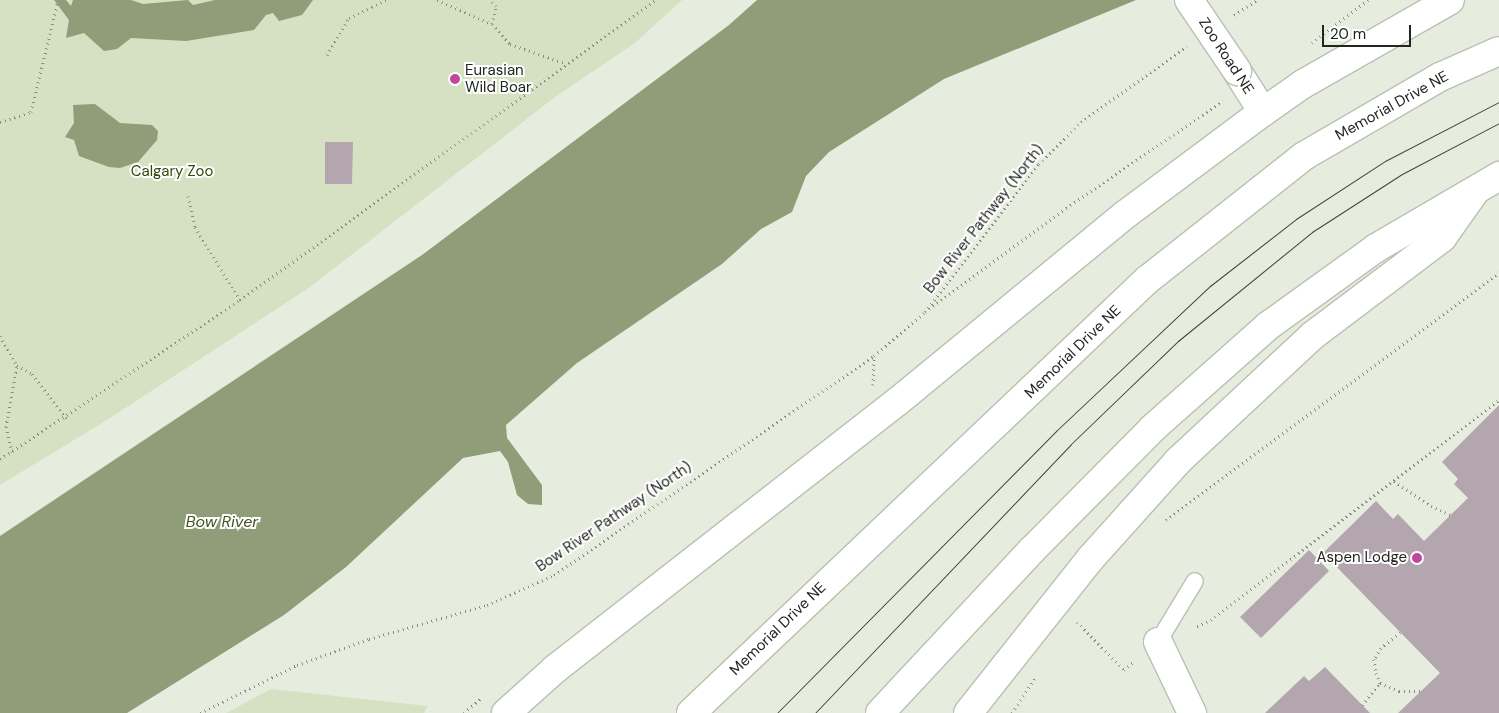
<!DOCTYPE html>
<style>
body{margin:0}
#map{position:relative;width:1499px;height:713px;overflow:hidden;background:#e7edde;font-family:"DM Sans",sans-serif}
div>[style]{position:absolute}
.green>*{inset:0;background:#d5e1c2}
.water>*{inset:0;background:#8f9d79}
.building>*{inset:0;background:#b4a6ae}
.path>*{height:3px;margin-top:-1.5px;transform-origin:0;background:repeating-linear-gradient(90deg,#888c82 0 1px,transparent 0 5px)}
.roads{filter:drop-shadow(1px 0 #bac0b2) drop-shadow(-1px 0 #bac0b2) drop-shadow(0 1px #bac0b2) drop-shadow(0 -1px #bac0b2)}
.lane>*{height:16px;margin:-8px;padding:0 8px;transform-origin:8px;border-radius:8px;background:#fff}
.street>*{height:28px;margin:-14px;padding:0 14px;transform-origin:14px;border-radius:14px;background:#fff}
.secondary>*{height:28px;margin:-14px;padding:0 14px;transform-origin:14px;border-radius:14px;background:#fff}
.highway>*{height:28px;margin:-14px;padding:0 14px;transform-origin:14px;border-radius:14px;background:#fff}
.tram>*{height:1px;margin:-0.5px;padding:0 0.5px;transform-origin:0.5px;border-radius:0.5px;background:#40443c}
.bridges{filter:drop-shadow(1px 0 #bac0b2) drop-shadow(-1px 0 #bac0b2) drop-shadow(0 1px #bac0b2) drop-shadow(0 -1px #bac0b2)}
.secondary-bridge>*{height:28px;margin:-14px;padding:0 14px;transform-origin:14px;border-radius:14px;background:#fff}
.dots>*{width:14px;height:14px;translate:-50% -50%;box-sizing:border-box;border:2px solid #fff;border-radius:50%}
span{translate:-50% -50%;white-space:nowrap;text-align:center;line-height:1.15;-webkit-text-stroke:4px #fff;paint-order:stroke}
.street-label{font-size:15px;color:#22251f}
.poi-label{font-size:15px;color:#22251f}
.left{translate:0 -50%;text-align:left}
.right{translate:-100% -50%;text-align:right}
.park-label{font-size:15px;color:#35460b}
.water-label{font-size:16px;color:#41531b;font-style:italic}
.scale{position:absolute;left:1322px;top:25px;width:89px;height:22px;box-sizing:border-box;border:2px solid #22251f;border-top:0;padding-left:6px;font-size:15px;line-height:18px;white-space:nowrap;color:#22251f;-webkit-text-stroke:4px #fff;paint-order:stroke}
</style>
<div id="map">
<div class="green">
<div style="clip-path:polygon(0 0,682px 0,635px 43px,555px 97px,310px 287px,107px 420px,0 485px)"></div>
<div style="clip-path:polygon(271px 689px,428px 706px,424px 713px,226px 713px)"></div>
</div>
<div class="water">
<div style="clip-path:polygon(54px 0,66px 0,71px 6px,73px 0,131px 0,143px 4px,188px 0,193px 5px,215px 0,313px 0,302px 15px,279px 21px,273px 13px,266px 15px,254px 30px,186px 41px,131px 38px,117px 49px,104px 51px,84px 33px,66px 38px,69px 20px)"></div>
<div style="clip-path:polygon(757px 0,1136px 0,944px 79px,829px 152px,806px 176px,792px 212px,761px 229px,722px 264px,577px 363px,506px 425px,507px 438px,542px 485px,542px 505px,528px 504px,517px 495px,508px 462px,500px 451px,463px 458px,346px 567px,284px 615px,127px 713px,0 713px,0 536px,422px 255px,729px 25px)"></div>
<div style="clip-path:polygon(95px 104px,120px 123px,152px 125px,158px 131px,157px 140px,138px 162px,120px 168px,109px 167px,79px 156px,74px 140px,65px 137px,74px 123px,73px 105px)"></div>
</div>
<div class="building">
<div style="clip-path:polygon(325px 142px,353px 142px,352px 184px,325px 184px)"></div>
<div style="clip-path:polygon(1499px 405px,1499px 713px,1398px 713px,1440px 673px,1323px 553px,1376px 501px,1393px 519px,1398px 514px,1424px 541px,1468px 498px,1454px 484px,1458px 479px,1442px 462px)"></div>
<div style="clip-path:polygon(1309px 550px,1329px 571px,1261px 638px,1240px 617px)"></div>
<div style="clip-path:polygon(1325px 667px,1370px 713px,1265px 713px,1304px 676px,1309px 681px)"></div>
</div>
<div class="path">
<div style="left:437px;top:0;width:60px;rotate:23.6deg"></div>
<div style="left:492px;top:24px;width:18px;rotate:-77deg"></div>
<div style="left:496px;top:6px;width:8px;rotate:-135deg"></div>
<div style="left:1234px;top:15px;width:27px;rotate:-33deg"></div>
<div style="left:492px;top:24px;width:27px;rotate:48deg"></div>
<div style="left:510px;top:44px;width:60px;rotate:19.3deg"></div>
<div style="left:1312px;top:43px;width:71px;rotate:-37.5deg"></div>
<div style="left:327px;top:55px;width:43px;rotate:-59.3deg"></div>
<div style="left:349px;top:18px;width:41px;rotate:-25.9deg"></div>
<div style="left:0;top:122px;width:33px;rotate:-18deg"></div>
<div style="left:31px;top:112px;width:115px;rotate:-76.4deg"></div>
<div style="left:188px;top:196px;width:32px;rotate:77deg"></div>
<div style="left:195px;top:227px;width:86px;rotate:58.3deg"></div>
<div style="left:928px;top:308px;width:182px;rotate:-52.4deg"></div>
<div style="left:1039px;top:164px;width:59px;rotate:-45deg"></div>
<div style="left:1081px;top:122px;width:130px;rotate:-35.6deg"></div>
<div style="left:0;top:336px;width:34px;rotate:60deg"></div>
<div style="left:17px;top:365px;width:17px;rotate:31deg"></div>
<div style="left:32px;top:374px;width:56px;rotate:52.3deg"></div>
<div style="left:873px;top:385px;width:29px;rotate:-88deg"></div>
<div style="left:12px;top:452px;width:26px;rotate:-103deg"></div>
<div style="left:6px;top:427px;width:63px;rotate:-79.9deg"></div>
<div style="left:0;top:459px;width:288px;rotate:-33.5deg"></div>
<div style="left:240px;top:300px;width:513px;rotate:-35.8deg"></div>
<div style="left:1394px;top:481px;width:45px;rotate:34deg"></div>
<div style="left:1431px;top:506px;width:22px;rotate:24deg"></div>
<div style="left:1166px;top:520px;width:415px;rotate:-36.6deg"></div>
<div style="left:1077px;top:622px;width:67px;rotate:45.6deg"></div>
<div style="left:1124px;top:670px;width:14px;rotate:-39deg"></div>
<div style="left:1197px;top:626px;width:15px;rotate:-23deg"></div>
<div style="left:1211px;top:620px;width:362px;rotate:-37.4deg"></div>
<div style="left:1400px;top:632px;width:25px;rotate:140deg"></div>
<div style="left:1381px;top:648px;width:13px;rotate:122deg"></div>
<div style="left:1374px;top:659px;width:14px;rotate:82deg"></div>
<div style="left:1376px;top:673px;width:11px;rotate:68deg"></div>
<div style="left:1380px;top:683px;width:21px;rotate:23deg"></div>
<div style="left:1399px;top:691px;width:21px"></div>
<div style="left:1362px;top:705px;width:28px;rotate:-51deg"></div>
<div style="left:200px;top:713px;width:108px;rotate:-26.3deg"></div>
<div style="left:297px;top:665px;width:77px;rotate:-19.9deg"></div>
<div style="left:369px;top:639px;width:123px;rotate:-16.1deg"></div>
<div style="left:487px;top:605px;width:73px;rotate:-24.1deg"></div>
<div style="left:554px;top:575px;width:388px;rotate:-34.4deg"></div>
<div style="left:874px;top:356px;width:67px;rotate:-40.8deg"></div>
<div style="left:925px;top:312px;width:175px;rotate:-36.4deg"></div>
<div style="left:1066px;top:208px;width:190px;rotate:-34.3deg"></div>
<div style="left:464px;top:713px;width:23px;rotate:-41deg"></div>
<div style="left:1012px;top:713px;width:42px;rotate:-56.7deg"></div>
</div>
<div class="roads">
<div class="lane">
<div style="left:1158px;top:642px;width:71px;rotate:-58.8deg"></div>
</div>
<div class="street">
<div style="left:1158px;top:642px;width:79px;rotate:64.4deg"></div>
</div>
<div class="secondary">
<div style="left:506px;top:713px;width:66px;rotate:-41.9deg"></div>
<div style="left:555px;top:669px;width:434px;rotate:-38deg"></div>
<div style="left:897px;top:402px;width:296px;rotate:-39.4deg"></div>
<div style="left:1126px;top:214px;width:171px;rotate:-36.7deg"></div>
<div style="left:1263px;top:112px;width:49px;rotate:-122.4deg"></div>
</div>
<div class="highway">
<div style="left:1263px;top:112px;width:49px;rotate:-35deg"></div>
<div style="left:1303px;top:84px;width:169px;rotate:-29.7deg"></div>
<div style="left:691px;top:713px;width:629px;rotate:-43.52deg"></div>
<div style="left:1147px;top:280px;width:200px;rotate:-38.3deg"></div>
<div style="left:1304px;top:156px;width:157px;rotate:-30.2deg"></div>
<div style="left:1440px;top:77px;width:64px;rotate:-23.8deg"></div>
<div style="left:880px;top:713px;width:223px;rotate:-47deg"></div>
<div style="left:1032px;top:550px;width:172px;rotate:-45.2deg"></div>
<div style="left:1153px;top:428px;width:154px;rotate:-41.6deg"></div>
<div style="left:1268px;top:326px;width:133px;rotate:-35.8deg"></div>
<div style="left:1376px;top:248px;width:143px;rotate:-30.3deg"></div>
<div style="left:968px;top:713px;width:198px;rotate:-51.6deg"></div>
<div style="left:1091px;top:558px;width:130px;rotate:-48.1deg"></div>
<div style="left:1178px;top:461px;width:183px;rotate:-43deg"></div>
<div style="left:1312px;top:336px;width:163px;rotate:-37deg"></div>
<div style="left:1442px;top:238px;width:54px;rotate:-54.8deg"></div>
</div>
</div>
<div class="tram">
<div style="left:777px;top:713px;width:397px;rotate:-45.3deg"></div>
<div style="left:1056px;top:431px;width:212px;rotate:-43.3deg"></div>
<div style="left:1210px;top:286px;width:109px;rotate:-37.9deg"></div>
<div style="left:1296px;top:219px;width:106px;rotate:-33.1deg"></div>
<div style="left:1385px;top:161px;width:128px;rotate:-27.4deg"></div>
<div style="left:815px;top:713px;width:371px;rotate:-46.4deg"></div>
<div style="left:1071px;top:444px;width:149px;rotate:-43.9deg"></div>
<div style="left:1178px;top:341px;width:173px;rotate:-39.1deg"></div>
<div style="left:1312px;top:232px;width:107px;rotate:-32.8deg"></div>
<div style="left:1402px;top:174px;width:110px;rotate:-27.7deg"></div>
</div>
<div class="bridges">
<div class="secondary-bridge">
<div style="left:1189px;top:0;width:86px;rotate:55.9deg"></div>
</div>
</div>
<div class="dots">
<div style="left:455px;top:79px;background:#c0479c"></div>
<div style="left:1417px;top:558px;background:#c0479c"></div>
</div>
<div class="street-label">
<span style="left:1226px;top:56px;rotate:57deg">Zoo Road NE</span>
<span style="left:1392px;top:106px;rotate:-29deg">Memorial Drive NE</span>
<span style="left:984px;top:219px;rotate:-52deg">Bow River Pathway (North)</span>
<span style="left:1073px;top:352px;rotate:-44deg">Memorial Drive NE</span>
<span style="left:614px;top:517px;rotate:-34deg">Bow River Pathway (North)</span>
<span style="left:778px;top:629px;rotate:-44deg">Memorial Drive NE</span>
</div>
<div class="poi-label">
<span class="left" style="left:465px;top:79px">Eurasian<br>Wild Boar</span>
<span class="right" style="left:1407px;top:558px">Aspen Lodge</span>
</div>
<div class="park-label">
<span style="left:172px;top:172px">Calgary Zoo</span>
</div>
<div class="water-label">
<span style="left:222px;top:522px">Bow River</span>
</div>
<div class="scale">20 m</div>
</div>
